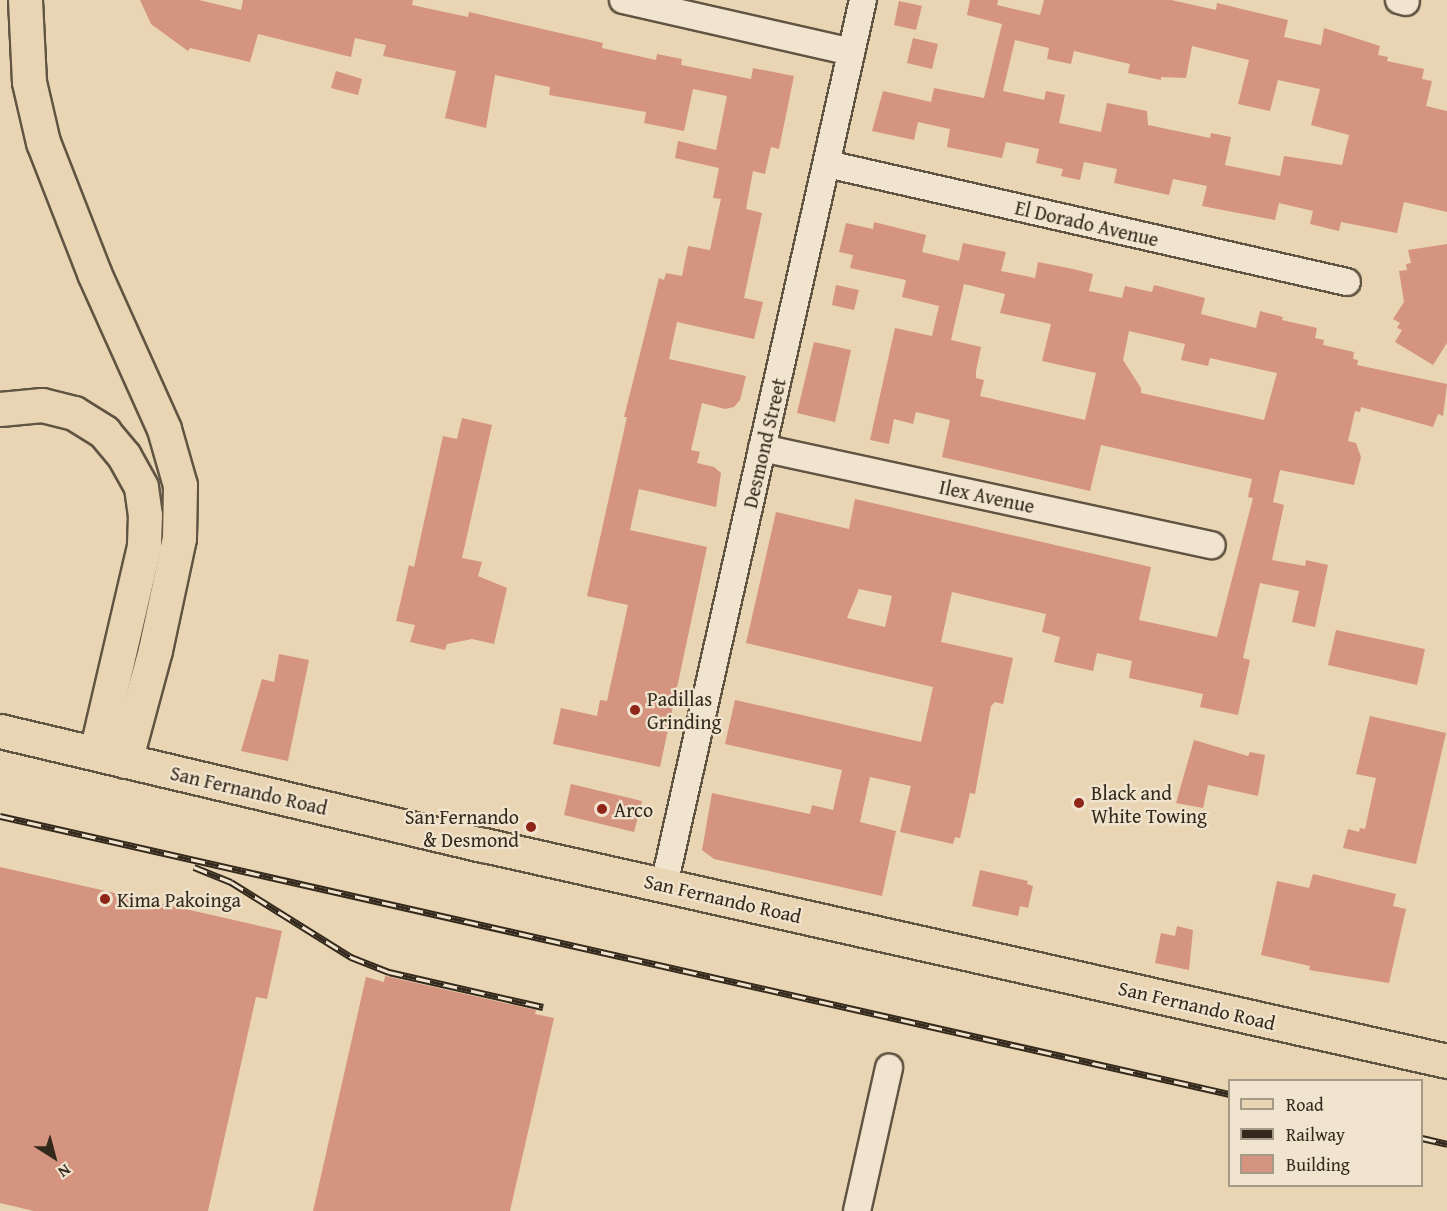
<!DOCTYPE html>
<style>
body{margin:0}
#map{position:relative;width:1447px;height:1211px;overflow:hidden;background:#e9d5b4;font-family:"Gentium Book Plus",serif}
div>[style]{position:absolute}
.building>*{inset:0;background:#d4947f}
.roads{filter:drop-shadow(2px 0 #605442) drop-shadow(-2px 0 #605442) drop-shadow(0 2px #605442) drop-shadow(0 -2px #605442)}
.minor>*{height:26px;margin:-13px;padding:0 13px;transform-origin:13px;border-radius:13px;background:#f1e4ce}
.primary>*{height:33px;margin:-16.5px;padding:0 16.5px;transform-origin:16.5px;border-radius:16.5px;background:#e9d5b4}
.motorway>*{height:33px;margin:-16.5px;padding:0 16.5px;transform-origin:16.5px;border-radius:16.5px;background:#e9d5b4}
.rail>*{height:7px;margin-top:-3.5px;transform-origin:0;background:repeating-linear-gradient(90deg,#f1e4ce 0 14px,#33291c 0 28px);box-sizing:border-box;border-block:2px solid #33291c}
.dots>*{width:16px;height:16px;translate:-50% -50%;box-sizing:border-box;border:3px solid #f1e4ce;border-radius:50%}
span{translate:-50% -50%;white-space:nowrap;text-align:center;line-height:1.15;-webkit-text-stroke:4.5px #f1e4ce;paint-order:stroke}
.street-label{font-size:20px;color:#33291c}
.poi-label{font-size:20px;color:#33291c}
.left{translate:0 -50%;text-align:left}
.right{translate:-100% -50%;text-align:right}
.legend{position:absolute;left:1228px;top:1079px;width:195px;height:108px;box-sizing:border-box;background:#f1e4ce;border:2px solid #a59987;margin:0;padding:8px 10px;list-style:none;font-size:18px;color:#33291c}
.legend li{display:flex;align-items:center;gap:12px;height:30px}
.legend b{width:30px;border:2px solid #a59987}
.north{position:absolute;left:24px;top:1127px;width:60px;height:60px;-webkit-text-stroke:4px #f1e4ce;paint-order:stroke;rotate:144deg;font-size:16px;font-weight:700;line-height:24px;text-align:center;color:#33291c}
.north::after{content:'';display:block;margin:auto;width:21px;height:27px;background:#33291c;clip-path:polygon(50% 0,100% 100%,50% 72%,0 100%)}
</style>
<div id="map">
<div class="building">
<div style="clip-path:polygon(140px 0,199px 0,241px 10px,243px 0,413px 0,412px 5px,468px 17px,469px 12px,603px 43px,602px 48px,656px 60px,657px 54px,682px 59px,681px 65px,751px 79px,753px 68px,794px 76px,779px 149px,771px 147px,765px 174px,753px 171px,746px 209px,762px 213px,744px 298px,763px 302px,754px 339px,677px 322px,669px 359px,746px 376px,740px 400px,734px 407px,725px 409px,702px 403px,691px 450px,700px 452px,697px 463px,714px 467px,721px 473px,716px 507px,639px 489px,630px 530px,707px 547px,660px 767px,553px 744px,561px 708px,597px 716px,600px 700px,607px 701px,628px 605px,587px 596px,627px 417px,624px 417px,659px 278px,664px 280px,666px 273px,682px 276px,688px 246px,710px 250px,721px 199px,713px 198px,719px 168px,675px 158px,678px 141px,716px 150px,727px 96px,693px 89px,684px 131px,644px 123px,646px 112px,549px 95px,550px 87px,495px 75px,486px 128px,445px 118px,456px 71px,383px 56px,386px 45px,355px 38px,351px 57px,258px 34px,250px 62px,190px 48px,188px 51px,151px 24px)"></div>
<div style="clip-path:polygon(evenodd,970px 0,998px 0,997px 5px,1040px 15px,1044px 0,1171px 0,1216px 10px,1217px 3px,1288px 20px,1284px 37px,1321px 45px,1324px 28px,1380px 46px,1378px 55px,1388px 57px,1387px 61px,1424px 69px,1422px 79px,1432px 81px,1426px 106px,1447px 111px,1447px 212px,1404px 202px,1397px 233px,1341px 222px,1339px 231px,1310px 224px,1313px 211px,1279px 203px,1275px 220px,1202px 206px,1207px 186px,1173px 179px,1169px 195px,1114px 183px,1117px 169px,1084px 162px,1080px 180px,1061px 176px,1063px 169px,1036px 163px,1039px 149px,1006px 142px,1002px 158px,947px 147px,950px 129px,918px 122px,914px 140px,872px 131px,883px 91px,931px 102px,934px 88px,984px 98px,1002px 24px,967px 15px,970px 0,1015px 40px,1049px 48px,1047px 59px,1071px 64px,1074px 51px,1130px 64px,1128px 73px,1161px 80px,1161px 77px,1186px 78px,1192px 46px,1249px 60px,1238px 104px,1270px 111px,1278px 80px,1320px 89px,1311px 125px,1349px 135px,1342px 165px,1284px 156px,1280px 176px,1225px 165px,1231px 137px,1211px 133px,1210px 138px,1148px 125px,1147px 111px,1107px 103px,1101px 132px,1059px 123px,1065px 95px,1046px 91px,1044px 100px,1003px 91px,1015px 40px)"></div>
<div style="clip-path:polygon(899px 1px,922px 6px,916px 30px,894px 25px)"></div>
<div style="clip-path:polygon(913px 38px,938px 44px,932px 69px,907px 63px)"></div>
<div style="clip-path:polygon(336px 71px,362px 79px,358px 95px,331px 88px)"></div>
<div style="clip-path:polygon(evenodd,874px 222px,926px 235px,922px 252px,959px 261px,963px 243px,1006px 252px,1001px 271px,1035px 278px,1038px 262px,1073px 269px,1093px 274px,1089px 291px,1122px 298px,1125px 286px,1152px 292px,1154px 285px,1205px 298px,1201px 314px,1256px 328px,1260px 311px,1283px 317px,1282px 320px,1317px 328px,1315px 338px,1324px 340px,1323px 345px,1354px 352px,1353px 359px,1358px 360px,1357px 365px,1447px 384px,1443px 416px,1438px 414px,1433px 427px,1361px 407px,1360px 412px,1355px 411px,1348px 441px,1356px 443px,1361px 457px,1354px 485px,1280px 470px,1273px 502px,1284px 505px,1272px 560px,1305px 566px,1306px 560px,1328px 565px,1315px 627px,1292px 622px,1299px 591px,1260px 583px,1243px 658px,1250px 660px,1238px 715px,1200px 707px,1203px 694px,1129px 678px,1132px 661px,1097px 653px,1093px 671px,1054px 662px,1060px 637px,1042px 632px,1046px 614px,952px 592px,941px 642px,1013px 658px,1003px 704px,995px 702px,991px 706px,975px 794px,970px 793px,960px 838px,955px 837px,953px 844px,900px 832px,911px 786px,870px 777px,860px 822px,896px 831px,882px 896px,714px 859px,702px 850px,712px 793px,810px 814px,812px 805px,833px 810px,842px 770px,725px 744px,735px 700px,921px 742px,933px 687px,746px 643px,776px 512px,849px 529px,855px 499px,1151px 567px,1139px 620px,1217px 637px,1253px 498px,1248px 497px,1252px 479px,1101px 445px,1090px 491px,942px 457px,950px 420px,916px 412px,913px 424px,894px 419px,889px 444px,870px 440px,895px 328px,932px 336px,939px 306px,902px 297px,906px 280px,850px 268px,853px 255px,839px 252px,846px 223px,873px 229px,874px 222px,964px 284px,1005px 294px,1000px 313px,1051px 324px,1042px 361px,1096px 373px,1085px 420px,980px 396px,984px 380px,976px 378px,976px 371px,981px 347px,951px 340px,964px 284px,874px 222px,1129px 331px,1185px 344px,1181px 360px,1208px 366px,1210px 358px,1277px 373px,1264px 420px,1141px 393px,1141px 388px,1123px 360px,1129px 331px,874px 222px,859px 589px,892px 596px,885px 627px,847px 618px,859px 589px)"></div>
<div style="clip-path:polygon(1447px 244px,1447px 343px,1433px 365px,1395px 342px,1402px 330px,1397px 328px,1400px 323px,1393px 319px,1404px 302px,1399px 271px,1407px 270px,1406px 264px,1411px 263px,1408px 250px)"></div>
<div style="clip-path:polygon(836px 285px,859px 290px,854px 310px,832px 305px)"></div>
<div style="clip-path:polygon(814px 342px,851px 350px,835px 422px,797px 413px)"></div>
<div style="clip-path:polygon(462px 418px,492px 425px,462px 558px,482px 562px,478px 576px,507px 588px,494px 644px,472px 639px,447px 644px,445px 650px,410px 642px,415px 625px,396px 621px,409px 565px,414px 567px,443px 436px,457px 439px)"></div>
<div style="clip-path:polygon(1336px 630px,1425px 649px,1417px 685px,1328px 665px)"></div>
<div style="clip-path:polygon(279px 654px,309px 660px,288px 761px,241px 751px,262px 679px,274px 682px)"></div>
<div style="clip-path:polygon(1370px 716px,1446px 733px,1416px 864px,1343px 848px,1348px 829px,1359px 832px,1360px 828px,1365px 829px,1376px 778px,1356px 774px)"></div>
<div style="clip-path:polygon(1194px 740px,1248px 756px,1250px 752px,1265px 755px,1258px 796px,1208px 785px,1203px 808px,1176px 803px)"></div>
<div style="clip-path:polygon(571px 784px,642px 801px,634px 832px,564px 815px)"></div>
<div style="clip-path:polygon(0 867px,282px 931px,267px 999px,256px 997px,208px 1211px,34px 1211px,0 1203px)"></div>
<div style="clip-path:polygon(980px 870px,1028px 881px,1027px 884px,1033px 886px,1028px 908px,1020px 906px,1018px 916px,972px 906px)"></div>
<div style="clip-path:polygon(1313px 874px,1396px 894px,1393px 906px,1406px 909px,1389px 983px,1309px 970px,1310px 966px,1261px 955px,1277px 881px,1309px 888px)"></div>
<div style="clip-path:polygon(1177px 926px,1193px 930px,1189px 970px,1155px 963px,1161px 933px,1175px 936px)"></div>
<div style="clip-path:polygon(385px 976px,536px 1010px,535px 1014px,554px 1018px,510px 1211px,313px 1211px,366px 977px,384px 982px)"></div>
</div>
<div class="roads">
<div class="minor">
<div style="left:623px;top:0;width:234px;rotate:12.8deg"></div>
<div style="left:1399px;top:0;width:7px;rotate:16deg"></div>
<div style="left:827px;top:164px;width:533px;rotate:12.79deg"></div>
<div style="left:762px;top:448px;width:460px;rotate:12.2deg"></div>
<div style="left:664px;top:885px;width:907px;rotate:-77.33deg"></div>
<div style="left:857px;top:1211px;width:147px;rotate:-77.4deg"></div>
</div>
<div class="primary">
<div style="left:0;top:731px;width:497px;rotate:13.3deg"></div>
<div style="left:484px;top:845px;width:987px;rotate:12.64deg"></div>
</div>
<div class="motorway">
<div style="left:25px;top:0;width:82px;rotate:87.2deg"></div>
<div style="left:29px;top:82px;width:62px;rotate:76.9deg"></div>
<div style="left:43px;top:142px;width:141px;rotate:68.7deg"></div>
<div style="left:94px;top:273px;width:171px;rotate:65.8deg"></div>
<div style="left:164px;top:429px;width:58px;rotate:74.1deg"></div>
<div style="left:180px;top:485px;width:53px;rotate:91.1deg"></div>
<div style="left:179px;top:538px;width:115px;rotate:102.1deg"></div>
<div style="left:155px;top:650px;width:115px;rotate:105.1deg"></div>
<div style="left:0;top:409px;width:42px;rotate:-5.4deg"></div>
<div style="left:42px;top:405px;width:33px;rotate:14deg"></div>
<div style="left:74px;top:413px;width:36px;rotate:32deg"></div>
<div style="left:104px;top:432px;width:31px;rotate:50deg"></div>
<div style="left:124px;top:456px;width:35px;rotate:61deg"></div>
<div style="left:141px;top:487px;width:28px;rotate:82deg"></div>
<div style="left:145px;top:515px;width:31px;rotate:92deg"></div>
<div style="left:144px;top:546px;width:212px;rotate:103.1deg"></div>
</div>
</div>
<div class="rail">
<div style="left:0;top:816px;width:1261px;rotate:12.74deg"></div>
<div style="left:194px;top:867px;width:40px;rotate:22deg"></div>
<div style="left:231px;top:882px;width:142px;rotate:32deg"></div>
<div style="left:351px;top:957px;width:41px;rotate:21.5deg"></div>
<div style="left:389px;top:972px;width:158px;rotate:12.8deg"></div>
<div style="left:1422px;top:1138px;width:26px;rotate:13deg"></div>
</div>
<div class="dots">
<div style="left:635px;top:710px;background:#8f2418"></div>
<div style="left:1079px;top:803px;background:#8f2418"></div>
<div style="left:602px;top:809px;background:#8f2418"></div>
<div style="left:531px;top:827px;background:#8f2418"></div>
<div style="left:105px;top:899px;background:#8f2418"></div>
</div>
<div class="street-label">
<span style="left:1087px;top:223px;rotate:13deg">El Dorado Avenue</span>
<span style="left:764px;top:443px;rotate:-77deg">Desmond Street</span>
<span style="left:987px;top:496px;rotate:12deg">Ilex Avenue</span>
<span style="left:249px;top:790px;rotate:13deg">San Fernando Road</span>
<span style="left:723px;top:898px;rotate:13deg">San Fernando Road</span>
<span style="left:1197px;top:1005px;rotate:13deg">San Fernando Road</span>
</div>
<div class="poi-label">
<span class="left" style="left:647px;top:710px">Padillas<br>Grinding</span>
<span class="left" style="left:1091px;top:804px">Black and<br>White Towing</span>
<span class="left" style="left:614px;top:809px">Arco</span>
<span class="right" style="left:519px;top:828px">San Fernando<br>&amp; Desmond</span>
<span class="left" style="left:117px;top:899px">Kima Pakoinga</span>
</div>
<ul class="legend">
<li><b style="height:8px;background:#e9d5b4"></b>Road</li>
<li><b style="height:8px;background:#33291c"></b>Railway</li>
<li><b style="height:16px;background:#d4947f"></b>Building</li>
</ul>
<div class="north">N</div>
</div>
